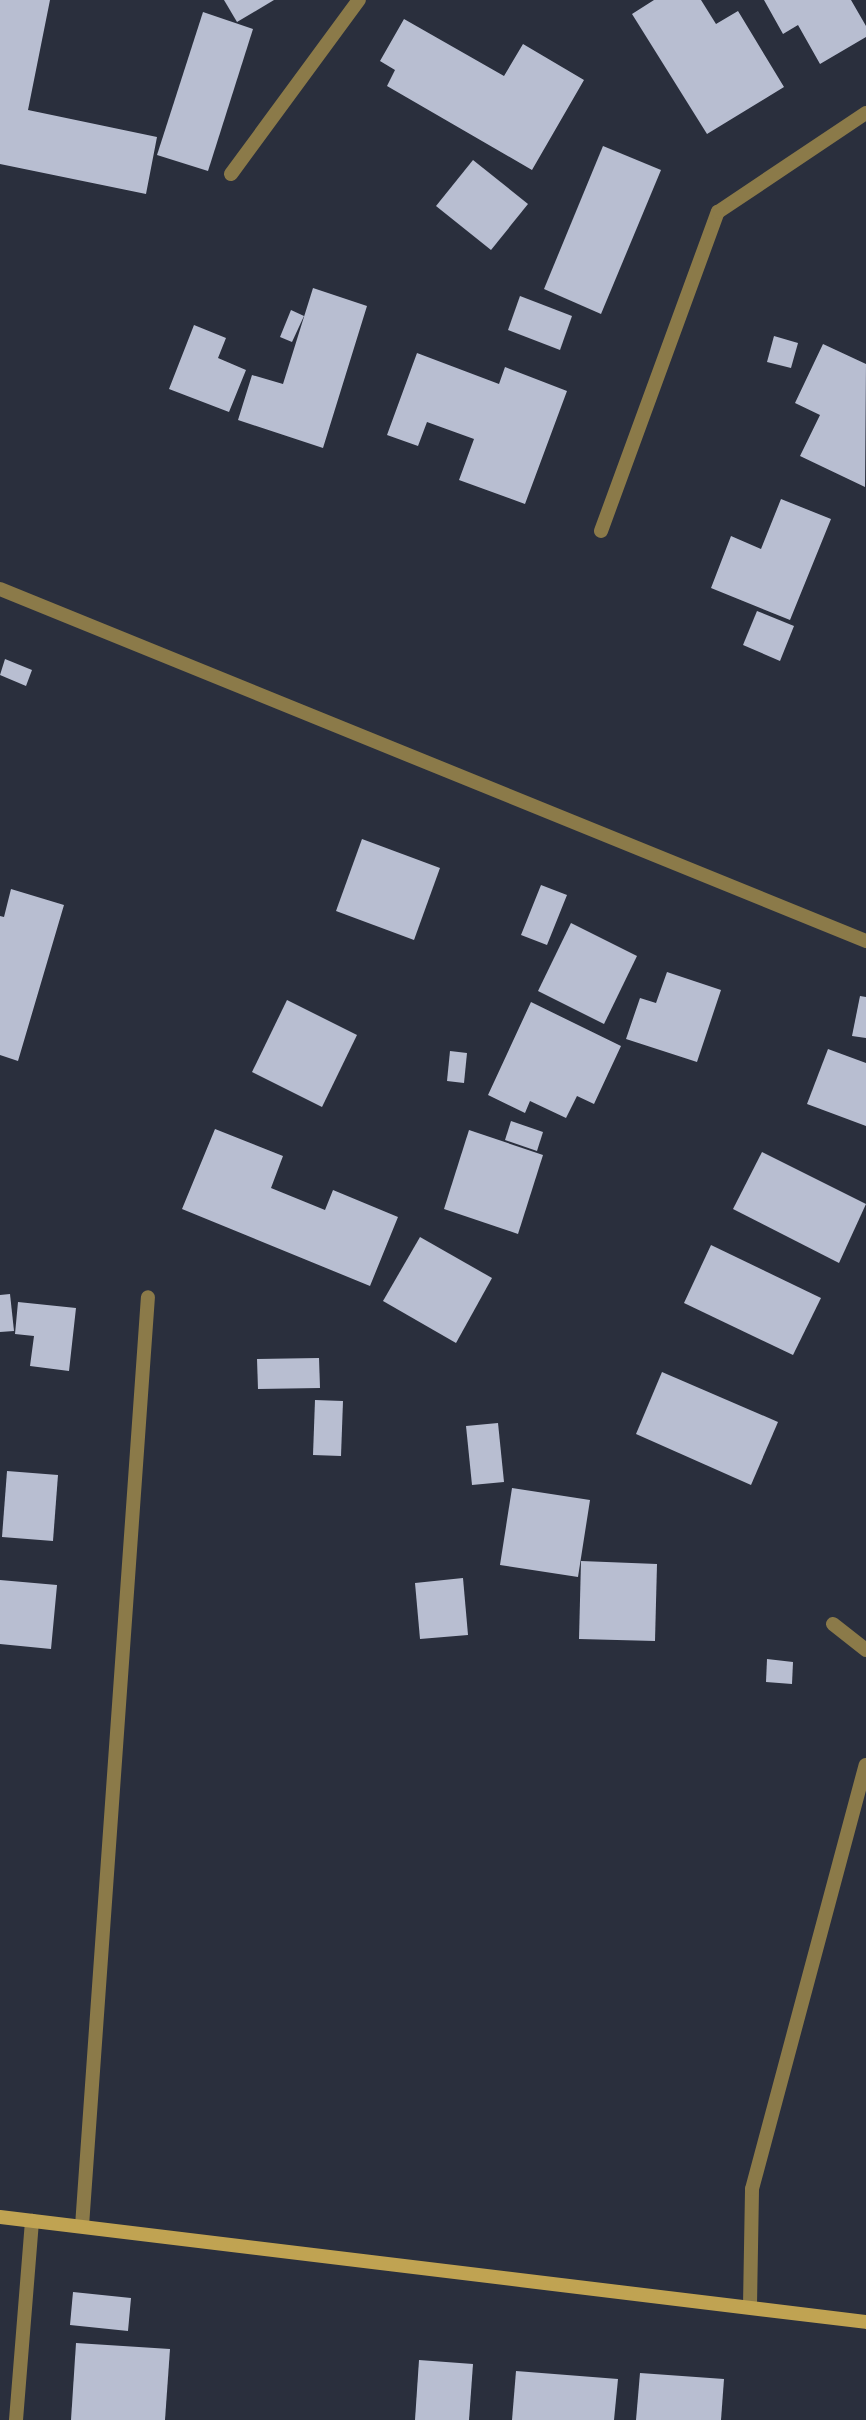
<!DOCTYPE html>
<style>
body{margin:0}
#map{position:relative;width:866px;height:2420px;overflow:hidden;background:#2a2f3d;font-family:"Asap Condensed",sans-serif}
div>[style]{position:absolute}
.building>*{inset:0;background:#b8bed1}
.street>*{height:14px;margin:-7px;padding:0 7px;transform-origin:7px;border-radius:7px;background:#8b7a49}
.secondary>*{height:14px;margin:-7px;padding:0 7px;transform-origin:7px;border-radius:7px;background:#c0a352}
span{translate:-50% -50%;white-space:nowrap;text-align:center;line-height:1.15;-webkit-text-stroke:7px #212533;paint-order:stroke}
</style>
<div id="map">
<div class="building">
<div style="clip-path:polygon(0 0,50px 0,28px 110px,157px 137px,146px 194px,0 164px)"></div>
<div style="clip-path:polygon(224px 0,274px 0,237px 22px)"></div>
<div style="clip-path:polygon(654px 0,701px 0,716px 24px,738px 11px,784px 87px,707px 134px,632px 14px)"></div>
<div style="clip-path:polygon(764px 0,851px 0,866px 26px,866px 37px,820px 64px,798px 25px,783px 34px)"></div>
<div style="clip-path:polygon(203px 12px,253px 29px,208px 171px,157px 155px)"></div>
<div style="clip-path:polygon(404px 19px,504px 76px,523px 44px,584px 80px,532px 170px,387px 86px,395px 70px,380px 61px)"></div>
<div style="clip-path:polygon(603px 146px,661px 170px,601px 314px,544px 289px)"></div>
<div style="clip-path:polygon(473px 160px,528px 204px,491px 250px,436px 206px)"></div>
<div style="clip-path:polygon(313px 288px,367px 306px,323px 448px,238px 420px,252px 375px,283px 384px)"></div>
<div style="clip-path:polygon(520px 296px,572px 316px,560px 350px,508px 330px)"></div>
<div style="clip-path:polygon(291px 310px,304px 316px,292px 342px,280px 337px)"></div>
<div style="clip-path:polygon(194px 325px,226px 338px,218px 358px,246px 370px,229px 412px,169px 389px)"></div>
<div style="clip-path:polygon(774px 336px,798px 343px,791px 368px,767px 362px)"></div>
<div style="clip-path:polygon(823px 344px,866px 364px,865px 487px,800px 456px,820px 415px,795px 403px)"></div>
<div style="clip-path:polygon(417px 353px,499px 384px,505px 367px,567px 391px,525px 504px,459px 480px,474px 439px,427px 422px,418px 446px,387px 435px)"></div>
<div style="clip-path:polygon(781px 499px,831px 519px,790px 620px,711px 588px,731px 536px,761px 549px)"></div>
<div style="clip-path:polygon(757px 611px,794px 626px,780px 661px,743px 645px)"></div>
<div style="clip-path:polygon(5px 659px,32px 670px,26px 686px,0 675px)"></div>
<div style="clip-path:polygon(362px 839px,440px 868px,414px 940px,336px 911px)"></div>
<div style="clip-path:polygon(541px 885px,567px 895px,547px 945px,521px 935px)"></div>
<div style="clip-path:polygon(11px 889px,64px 905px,18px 1061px,0 1055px,0 916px,4px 917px)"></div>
<div style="clip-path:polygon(571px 923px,637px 956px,604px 1024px,538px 991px)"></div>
<div style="clip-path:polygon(667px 972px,721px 990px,697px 1062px,626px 1039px,640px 998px,656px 1003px)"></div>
<div style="clip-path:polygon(860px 996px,866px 997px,866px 1038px,852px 1036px)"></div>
<div style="clip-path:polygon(287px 1000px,357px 1035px,322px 1107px,252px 1072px)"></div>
<div style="clip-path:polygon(531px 1002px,621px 1046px,594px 1104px,577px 1096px,566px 1118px,530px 1101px,525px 1113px,488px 1095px)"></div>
<div style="clip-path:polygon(828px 1049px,866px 1063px,866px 1126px,807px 1104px)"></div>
<div style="clip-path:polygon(450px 1051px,467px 1053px,464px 1083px,447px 1081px)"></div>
<div style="clip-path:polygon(511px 1121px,543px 1132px,537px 1151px,505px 1140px)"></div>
<div style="clip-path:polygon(215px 1129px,283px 1156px,271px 1188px,325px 1210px,333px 1190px,398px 1217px,370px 1286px,182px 1209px)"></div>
<div style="clip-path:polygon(469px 1130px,543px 1155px,518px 1234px,444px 1209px)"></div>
<div style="clip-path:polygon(762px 1152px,866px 1204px,839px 1263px,733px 1209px)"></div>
<div style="clip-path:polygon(420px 1237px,492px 1278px,456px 1343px,383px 1301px)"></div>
<div style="clip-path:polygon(711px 1245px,821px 1298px,793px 1355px,684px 1303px)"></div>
<div style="clip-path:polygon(10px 1294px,14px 1331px,0 1332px,0 1295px)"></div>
<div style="clip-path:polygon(18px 1302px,76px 1308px,69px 1371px,30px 1366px,34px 1336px,15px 1334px)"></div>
<div style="clip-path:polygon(319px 1358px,320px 1388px,258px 1389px,257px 1359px)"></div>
<div style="clip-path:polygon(662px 1372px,778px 1422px,751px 1485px,636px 1434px)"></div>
<div style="clip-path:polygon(315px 1400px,343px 1401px,341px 1456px,313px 1455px)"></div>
<div style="clip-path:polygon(498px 1423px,504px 1482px,472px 1485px,466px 1426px)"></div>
<div style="clip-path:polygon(7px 1471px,58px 1475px,53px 1541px,2px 1537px)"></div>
<div style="clip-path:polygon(512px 1488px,590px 1500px,578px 1577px,500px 1565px)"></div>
<div style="clip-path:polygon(581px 1561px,657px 1564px,655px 1641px,579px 1639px)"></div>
<div style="clip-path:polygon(463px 1578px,468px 1635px,420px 1639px,415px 1583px)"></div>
<div style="clip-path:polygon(0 1580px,57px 1585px,51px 1649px,0 1644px)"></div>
<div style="clip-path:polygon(767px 1659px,793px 1662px,792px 1684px,766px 1682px)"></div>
<div style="clip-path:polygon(73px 2292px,131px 2298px,128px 2331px,70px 2325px)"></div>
<div style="clip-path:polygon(76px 2343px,170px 2349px,165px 2420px,71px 2420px)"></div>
<div style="clip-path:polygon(419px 2360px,473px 2364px,469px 2420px,415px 2420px)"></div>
<div style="clip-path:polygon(516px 2371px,618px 2379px,614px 2420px,512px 2420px)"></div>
<div style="clip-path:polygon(640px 2373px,724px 2379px,721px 2420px,636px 2420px)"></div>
</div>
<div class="street">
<div style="left:231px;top:174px;width:216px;rotate:-53.7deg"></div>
<div style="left:601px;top:531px;width:340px;rotate:-69.9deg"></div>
<div style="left:718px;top:212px;width:178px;rotate:-33.8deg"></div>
<div style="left:0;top:589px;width:935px;rotate:22.12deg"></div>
<div style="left:833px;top:1624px;width:42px;rotate:38.2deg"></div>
<div style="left:82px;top:2226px;width:931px;rotate:-85.94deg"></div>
<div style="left:750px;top:2305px;width:116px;rotate:-89deg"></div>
<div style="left:752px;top:2189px;width:439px;rotate:-75deg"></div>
<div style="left:16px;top:2420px;width:200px;rotate:-85.4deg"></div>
</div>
<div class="secondary">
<div style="left:0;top:2217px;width:872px;rotate:6.91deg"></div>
</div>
</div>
